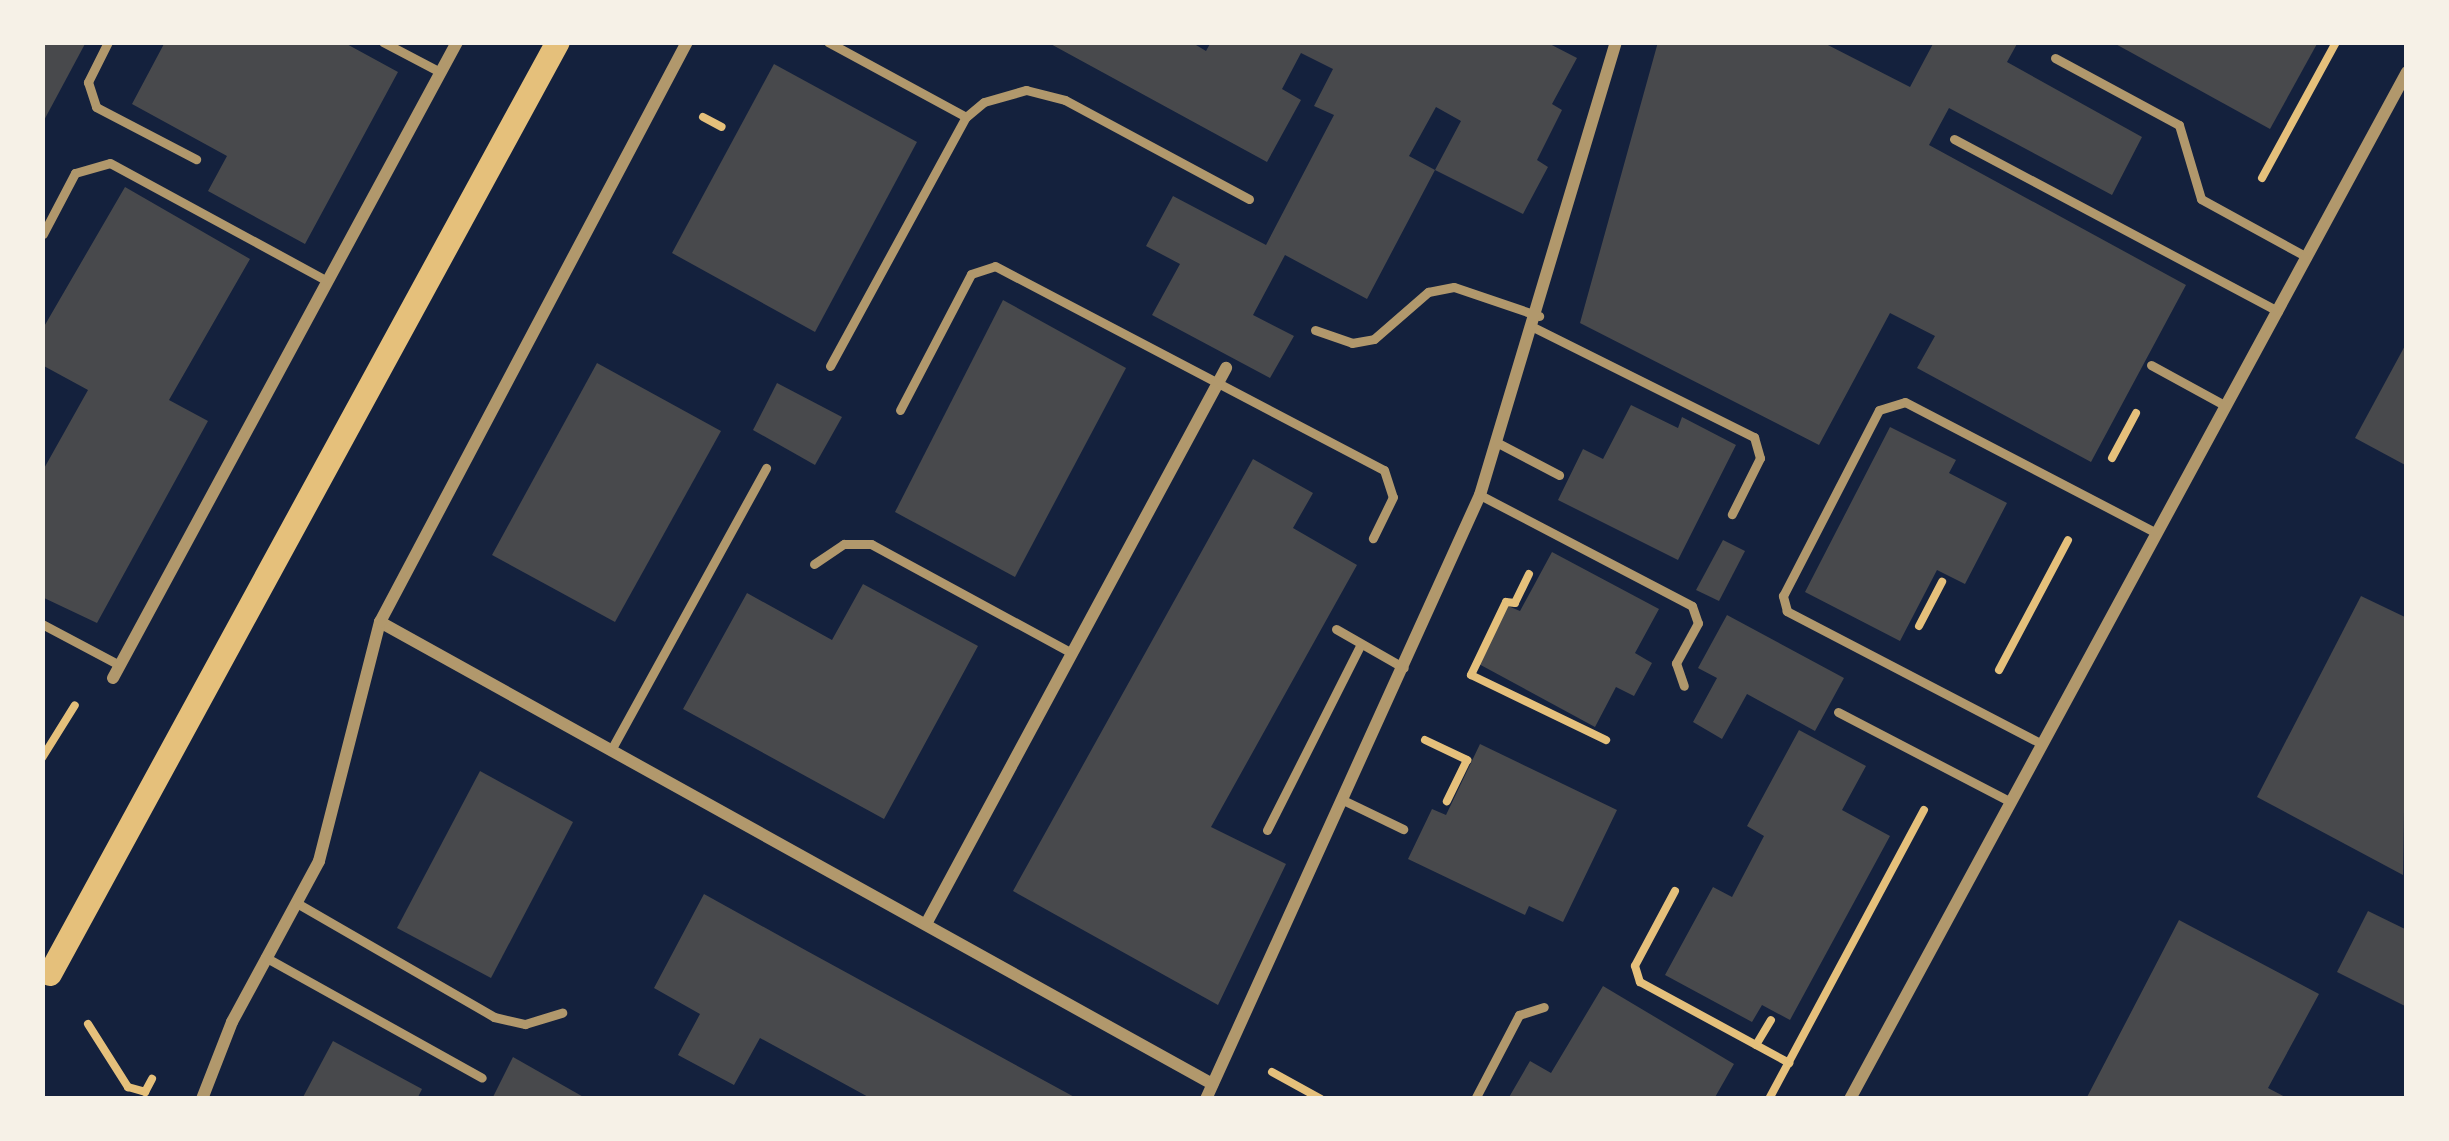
<!DOCTYPE html>
<style>
body{margin:0}
#map{position:relative;width:2449px;height:1141px;overflow:hidden;background:#14213d;font-family:"Nunito Sans",sans-serif}
div>[style]{position:absolute}
.building>*{inset:0;background:#48494c}
.path>*{height:8px;margin:-4px;padding:0 4px;transform-origin:4px;border-radius:4px;background:#e5c07b}
.service>*{height:9px;margin:-4.5px;padding:0 4.5px;transform-origin:4.5px;border-radius:4.5px;background:#b1986c}
.minor>*{height:12px;margin:-6px;padding:0 6px;transform-origin:6px;border-radius:6px;background:#b1986c}
.secondary>*{height:24px;margin:-12px;padding:0 12px;transform-origin:12px;border-radius:12px;background:#e5c07b}
span{translate:-50% -50%;white-space:nowrap;text-align:center;line-height:1.15;-webkit-text-stroke:12px #f6f1e7;paint-order:stroke}
.frame{position:absolute;inset:0;border:45px solid #f6f1e7;pointer-events:none}
</style>
<div id="map">
<div class="building">
<div style="clip-path:polygon(42px 42px,86px 42px,42px 124px)"></div>
<div style="clip-path:polygon(165px 42px,343px 42px,398px 72px,305px 244px,208px 191px,227px 156px,132px 104px)"></div>
<div style="clip-path:polygon(1047px 42px,1191px 42px,1206px 51px,1211px 42px,1546px 42px,1577px 58px,1552px 104px,1562px 110px,1537px 160px,1548px 167px,1523px 214px,1435px 170px,1461px 121px,1436px 107px,1409px 156px,1435px 170px,1367px 299px,1285px 255px,1253px 315px,1294px 336px,1270px 378px,1152px 315px,1180px 264px,1146px 246px,1173px 196px,1266px 245px,1334px 115px,1314px 106px,1333px 69px,1301px 53px,1282px 89px,1301px 100px,1267px 162px)"></div>
<div style="clip-path:polygon(1658px 42px,1822px 42px,1910px 87px,1934px 42px,2018px 42px,2007px 62px,2142px 137px,2112px 195px,1949px 108px,1929px 145px,2186px 285px,2091px 462px,1917px 368px,1935px 336px,1890px 313px,1819px 445px,1580px 323px)"></div>
<div style="clip-path:polygon(2112px 42px,2318px 42px,2270px 129px)"></div>
<div style="clip-path:polygon(774px 64px,917px 142px,815px 332px,672px 253px)"></div>
<div style="clip-path:polygon(125px 187px,250px 259px,169px 400px,208px 421px,97px 623px,42px 597px,42px 472px,88px 390px,42px 365px,42px 330px)"></div>
<div style="clip-path:polygon(1003px 300px,1126px 368px,1015px 577px,895px 512px)"></div>
<div style="clip-path:polygon(2407px 342px,2407px 466px,2355px 438px)"></div>
<div style="clip-path:polygon(597px 363px,721px 431px,615px 622px,492px 555px)"></div>
<div style="clip-path:polygon(777px 383px,842px 417px,815px 465px,753px 430px)"></div>
<div style="clip-path:polygon(1631px 405px,1678px 428px,1682px 417px,1736px 445px,1678px 560px,1558px 500px,1583px 449px,1603px 459px)"></div>
<div style="clip-path:polygon(1890px 427px,1956px 460px,1949px 473px,2007px 503px,1965px 584px,1937px 570px,1900px 641px,1805px 592px)"></div>
<div style="clip-path:polygon(1253px 459px,1313px 493px,1293px 528px,1357px 565px,1211px 827px,1286px 864px,1218px 1005px,1013px 891px)"></div>
<div style="clip-path:polygon(1723px 540px,1745px 551px,1719px 601px,1696px 590px)"></div>
<div style="clip-path:polygon(1552px 552px,1659px 609px,1635px 653px,1652px 663px,1634px 696px,1616px 687px,1595px 727px,1477px 663px,1508px 606px,1520px 611px)"></div>
<div style="clip-path:polygon(863px 584px,978px 646px,884px 819px,683px 709px,747px 593px,832px 640px)"></div>
<div style="clip-path:polygon(2361px 596px,2407px 618px,2403px 875px,2257px 797px)"></div>
<div style="clip-path:polygon(1727px 615px,1844px 678px,1815px 731px,1747px 694px,1722px 739px,1693px 722px,1717px 678px,1698px 668px)"></div>
<div style="clip-path:polygon(1799px 730px,1866px 766px,1842px 810px,1890px 836px,1790px 1020px,1762px 1005px,1752px 1022px,1665px 975px,1713px 887px,1732px 897px,1764px 836px,1747px 826px)"></div>
<div style="clip-path:polygon(1480px 744px,1617px 810px,1563px 922px,1529px 906px,1525px 915px,1408px 859px,1432px 809px,1446px 815px)"></div>
<div style="clip-path:polygon(480px 771px,573px 822px,491px 978px,397px 928px)"></div>
<div style="clip-path:polygon(704px 894px,807px 951px,1078px 1099px,872px 1099px,760px 1038px,734px 1085px,678px 1055px,700px 1014px,654px 988px)"></div>
<div style="clip-path:polygon(2368px 911px,2407px 930px,2407px 1007px,2337px 972px)"></div>
<div style="clip-path:polygon(2179px 920px,2319px 994px,2268px 1088px,2289px 1099px,2086px 1099px)"></div>
<div style="clip-path:polygon(1603px 986px,1734px 1064px,1714px 1099px,1508px 1099px,1530px 1061px,1551px 1073px)"></div>
<div style="clip-path:polygon(333px 1041px,422px 1089px,417px 1099px,302px 1099px)"></div>
<div style="clip-path:polygon(513px 1057px,587px 1099px,492px 1099px)"></div>
</div>
<div class="path">
<div style="left:703px;top:117px;width:21px;rotate:28deg"></div>
<div style="left:2262px;top:178px;width:155px;rotate:-61.4deg"></div>
<div style="left:2112px;top:458px;width:51px;rotate:-61.9deg"></div>
<div style="left:1529px;top:574px;width:32px;rotate:116deg"></div>
<div style="left:1515px;top:603px;width:9px;rotate:-174deg"></div>
<div style="left:1506px;top:602px;width:81px;rotate:115.6deg"></div>
<div style="left:1471px;top:675px;width:150px;rotate:25.7deg"></div>
<div style="left:1919px;top:626px;width:50px;rotate:-62.4deg"></div>
<div style="left:1999px;top:670px;width:147px;rotate:-62deg"></div>
<div style="left:1425px;top:740px;width:47px;rotate:25.5deg"></div>
<div style="left:1467px;top:760px;width:46px;rotate:116deg"></div>
<div style="left:42px;top:758px;width:62px;rotate:-58.1deg"></div>
<div style="left:1675px;top:891px;width:85px;rotate:118.1deg"></div>
<div style="left:1635px;top:966px;width:17px;rotate:73deg"></div>
<div style="left:1640px;top:982px;width:170px;rotate:28.5deg"></div>
<div style="left:88px;top:1024px;width:75px;rotate:57.6deg"></div>
<div style="left:128px;top:1087px;width:18px;rotate:16deg"></div>
<div style="left:145px;top:1092px;width:15px;rotate:-62deg"></div>
<div style="left:1756px;top:1045px;width:29px;rotate:-59deg"></div>
<div style="left:1272px;top:1072px;width:56px;rotate:28.9deg"></div>
<div style="left:1769px;top:1099px;width:328px;rotate:-61.8deg"></div>
</div>
<div class="service">
<div style="left:108px;top:42px;width:45px;rotate:116.6deg"></div>
<div style="left:88px;top:82px;width:26px;rotate:72deg"></div>
<div style="left:96px;top:107px;width:113px;rotate:27.5deg"></div>
<div style="left:383px;top:42px;width:64px;rotate:27.8deg"></div>
<div style="left:828px;top:42px;width:157px;rotate:28.5deg"></div>
<div style="left:2055px;top:58px;width:141px;rotate:28.4deg"></div>
<div style="left:2179px;top:125px;width:77px;rotate:73.4deg"></div>
<div style="left:2201px;top:199px;width:121px;rotate:28.7deg"></div>
<div style="left:1954px;top:139px;width:367px;rotate:28deg"></div>
<div style="left:43px;top:234px;width:69px;rotate:-62.3deg"></div>
<div style="left:75px;top:173px;width:36px;rotate:-16deg"></div>
<div style="left:110px;top:163px;width:247px;rotate:28.5deg"></div>
<div style="left:1535px;top:328px;width:245px;rotate:26.5deg"></div>
<div style="left:1754px;top:437px;width:22px;rotate:74deg"></div>
<div style="left:1760px;top:458px;width:63px;rotate:116.6deg"></div>
<div style="left:1315px;top:330px;width:39px;rotate:19deg"></div>
<div style="left:1352px;top:343px;width:22px;rotate:-10deg"></div>
<div style="left:1374px;top:339px;width:72px;rotate:-41deg"></div>
<div style="left:1428px;top:292px;width:26px;rotate:-11deg"></div>
<div style="left:1454px;top:287px;width:90px;rotate:18.8deg"></div>
<div style="left:2151px;top:365px;width:85px;rotate:28.7deg"></div>
<div style="left:830px;top:366px;width:284px;rotate:-61.4deg"></div>
<div style="left:966px;top:117px;width:23px;rotate:-40deg"></div>
<div style="left:984px;top:102px;width:44px;rotate:-15.9deg"></div>
<div style="left:1026px;top:90px;width:40px;rotate:14.4deg"></div>
<div style="left:1065px;top:100px;width:209px;rotate:28.3deg"></div>
<div style="left:900px;top:410px;width:153px;rotate:-62.4deg"></div>
<div style="left:971px;top:274px;width:25px;rotate:-18deg"></div>
<div style="left:995px;top:266px;width:439px;rotate:27.7deg"></div>
<div style="left:1384px;top:470px;width:28px;rotate:72deg"></div>
<div style="left:1393px;top:497px;width:46px;rotate:116deg"></div>
<div style="left:1498px;top:443px;width:69px;rotate:27.7deg"></div>
<div style="left:1480px;top:495px;width:239px;rotate:27.6deg"></div>
<div style="left:1692px;top:606px;width:18px;rotate:71deg"></div>
<div style="left:1698px;top:623px;width:46px;rotate:118.8deg"></div>
<div style="left:1676px;top:663px;width:24px;rotate:71deg"></div>
<div style="left:814px;top:564px;width:36px;rotate:-34deg"></div>
<div style="left:844px;top:544px;width:27px"></div>
<div style="left:871px;top:544px;width:229px;rotate:28.5deg"></div>
<div style="left:42px;top:624px;width:87px;rotate:28deg"></div>
<div style="left:1336px;top:629px;width:78px;rotate:29.8deg"></div>
<div style="left:1838px;top:712px;width:195px;rotate:27.5deg"></div>
<div style="left:2042px;top:744px;width:288px;rotate:-152.5deg"></div>
<div style="left:1787px;top:611px;width:16px;rotate:-105deg"></div>
<div style="left:1783px;top:596px;width:209px;rotate:-62.7deg"></div>
<div style="left:1879px;top:410px;width:27px;rotate:-17deg"></div>
<div style="left:1905px;top:402px;width:284px;rotate:27.5deg"></div>
<div style="left:611px;top:750px;width:322px;rotate:-61.2deg"></div>
<div style="left:1343px;top:800px;width:67px;rotate:25.8deg"></div>
<div style="left:1267px;top:830px;width:208px;rotate:-63.2deg"></div>
<div style="left:295px;top:902px;width:230px;rotate:30deg"></div>
<div style="left:494px;top:1017px;width:32px;rotate:13deg"></div>
<div style="left:525px;top:1024px;width:39px;rotate:-17deg"></div>
<div style="left:265px;top:957px;width:248px;rotate:29.1deg"></div>
<div style="left:1475px;top:1099px;width:95px;rotate:-62.4deg"></div>
<div style="left:1519px;top:1015px;width:26px;rotate:-18deg"></div>
</div>
<div class="minor">
<div style="left:380px;top:622px;width:952px;rotate:29.04deg"></div>
<div style="left:113px;top:678px;width:723px;rotate:-61.59deg"></div>
<div style="left:926px;top:924px;width:632px;rotate:-61.65deg"></div>
<div style="left:202px;top:1099px;width:83px;rotate:-68.7deg"></div>
<div style="left:232px;top:1022px;width:183px;rotate:-61.6deg"></div>
<div style="left:319px;top:861px;width:247px;rotate:-75.7deg"></div>
<div style="left:380px;top:622px;width:656px;rotate:-62.11deg"></div>
<div style="left:1206px;top:1099px;width:663px;rotate:-65.6deg"></div>
<div style="left:1480px;top:495px;width:473px;rotate:-73.3deg"></div>
<div style="left:1850px;top:1099px;width:1168px;rotate:-61.53deg"></div>
</div>
<div class="secondary">
<div style="left:50px;top:974px;width:1061px;rotate:-61.41deg"></div>
</div>
<div class="frame"></div>
</div>
